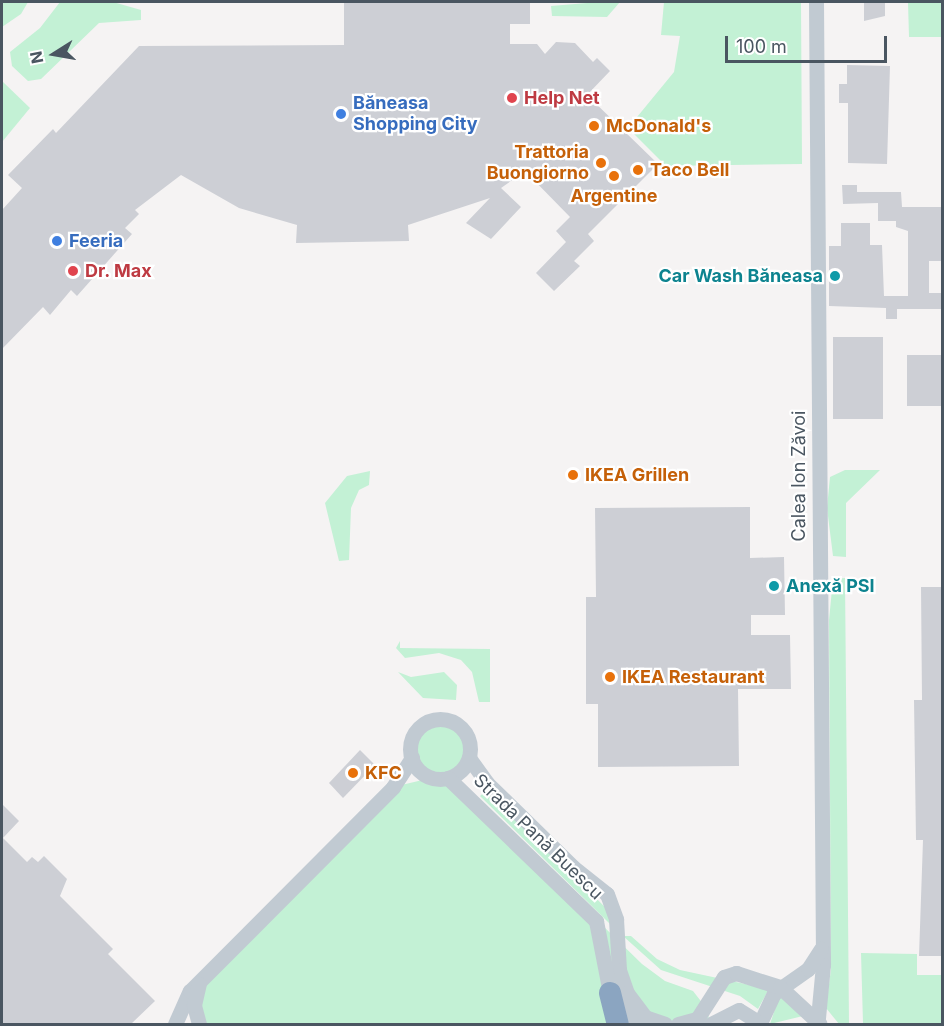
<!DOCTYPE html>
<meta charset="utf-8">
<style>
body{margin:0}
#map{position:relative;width:944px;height:1026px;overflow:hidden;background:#f5f3f3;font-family:Inter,sans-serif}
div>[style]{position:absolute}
.green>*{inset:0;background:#c3f1d5}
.round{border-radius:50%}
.building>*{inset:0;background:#cdcfd5}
.minor>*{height:15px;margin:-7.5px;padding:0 7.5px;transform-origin:7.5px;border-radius:7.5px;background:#c1cad2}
.minor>.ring{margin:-7.5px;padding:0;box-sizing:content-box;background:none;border:15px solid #c1cad2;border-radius:50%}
.highway>*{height:22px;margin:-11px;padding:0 11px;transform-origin:11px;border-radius:11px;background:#8ba5c1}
.dots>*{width:16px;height:16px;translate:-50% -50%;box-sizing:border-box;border:3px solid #fff;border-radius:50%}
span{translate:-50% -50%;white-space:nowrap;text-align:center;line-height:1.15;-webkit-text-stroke:4.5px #fff;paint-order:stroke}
.health-label{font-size:18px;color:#be3a42;font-weight:700}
.left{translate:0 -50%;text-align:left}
.shop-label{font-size:18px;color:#366cbe;font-weight:700}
.food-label{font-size:18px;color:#c56008;font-weight:700}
.right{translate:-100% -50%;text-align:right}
.culture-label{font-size:18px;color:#0d838f;font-weight:700}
.street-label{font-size:18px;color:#4a5661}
.frame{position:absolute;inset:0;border:3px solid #4a5661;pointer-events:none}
.north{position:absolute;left:24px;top:24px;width:60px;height:60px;-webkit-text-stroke:4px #fff;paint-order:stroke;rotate:259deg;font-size:16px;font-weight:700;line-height:24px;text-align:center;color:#4a5661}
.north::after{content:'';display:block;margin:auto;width:21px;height:27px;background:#4a5661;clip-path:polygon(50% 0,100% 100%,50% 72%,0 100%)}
.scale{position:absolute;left:725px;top:36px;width:162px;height:27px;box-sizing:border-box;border:3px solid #4a5661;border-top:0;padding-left:8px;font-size:18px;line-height:21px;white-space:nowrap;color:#4a5661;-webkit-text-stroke:4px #fff;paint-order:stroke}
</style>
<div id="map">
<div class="green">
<div style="clip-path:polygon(2px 2px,28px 2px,21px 14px,2px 27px)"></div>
<div style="clip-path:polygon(60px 2px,113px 2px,141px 10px,141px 20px,99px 23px,41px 79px,28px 81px,12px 66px,10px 52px,40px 28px)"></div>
<div style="clip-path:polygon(599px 2px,620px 2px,607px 17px,552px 16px,551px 6px)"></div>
<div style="clip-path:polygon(664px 2px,801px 2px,802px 164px,666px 166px,628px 128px,674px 72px,680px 36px,661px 35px)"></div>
<div style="clip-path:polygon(908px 2px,942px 2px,942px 37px,909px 37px)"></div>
<div style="clip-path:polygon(2px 81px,30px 108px,2px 142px)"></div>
<div style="clip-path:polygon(880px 470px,846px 503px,846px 557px,833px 556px,827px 508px,830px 477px,845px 470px)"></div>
<div style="clip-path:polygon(370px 471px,369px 485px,359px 490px,351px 508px,349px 560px,339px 561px,325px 503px,347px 476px)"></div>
<div style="clip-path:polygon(845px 578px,849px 1024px,839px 1024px,826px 1008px,831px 969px,829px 620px,833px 579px)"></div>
<div style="clip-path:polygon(400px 641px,400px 648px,490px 649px,490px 702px,479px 702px,472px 672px,461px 660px,439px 653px,405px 658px,396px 648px)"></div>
<div style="clip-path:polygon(398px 672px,411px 677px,444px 672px,457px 685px,456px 700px,423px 698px)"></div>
<div class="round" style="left:416px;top:725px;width:48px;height:48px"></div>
<div style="clip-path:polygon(431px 778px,472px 798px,642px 964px,665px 981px,693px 991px,707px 1009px,710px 1024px,199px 1024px,200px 980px,393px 787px)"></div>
<div style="clip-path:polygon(487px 790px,622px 924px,610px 924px,480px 796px)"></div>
<div style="clip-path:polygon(623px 936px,631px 936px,657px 959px,680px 970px,769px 989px,758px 1009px,740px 996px,661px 970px)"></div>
<div style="clip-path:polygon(861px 953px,917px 954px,917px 975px,942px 975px,942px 1024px,863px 1023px)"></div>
<div style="clip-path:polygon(779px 997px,781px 997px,803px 1016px,770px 1024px)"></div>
</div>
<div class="building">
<div style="clip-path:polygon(344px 2px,530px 2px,530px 24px,510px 24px,510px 44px,537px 44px,545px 54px,556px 42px,575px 43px,593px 62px,597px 58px,610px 71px,587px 95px,658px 164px,588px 234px,594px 241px,574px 261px,580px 266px,554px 291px,536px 273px,566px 242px,556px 231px,570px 217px,525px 171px,501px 188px,521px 207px,491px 239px,466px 223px,490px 198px,408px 225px,409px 241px,296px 243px,297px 225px,239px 208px,181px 175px,135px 210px,139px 214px,125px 228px,132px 234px,77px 296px,71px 290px,50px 315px,43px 307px,2px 349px,2px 210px,22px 188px,8px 175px,53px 129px,56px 133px,139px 46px,344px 45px)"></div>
<div style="clip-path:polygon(864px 2px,885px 2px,885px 16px,864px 21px)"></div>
<div style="clip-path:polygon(847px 65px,890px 66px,887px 164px,848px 163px,848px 103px,839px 103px,839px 84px,847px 84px)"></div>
<div style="clip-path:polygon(842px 185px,857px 185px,857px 192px,901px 192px,902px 207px,942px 207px,942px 261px,929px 261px,929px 293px,942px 293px,942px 309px,897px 309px,897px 319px,886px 319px,886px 308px,829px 306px,829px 246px,841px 246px,841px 223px,870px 223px,870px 245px,882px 245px,884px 296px,908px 296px,908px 231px,896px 227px,896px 221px,878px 221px,878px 203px,843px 204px)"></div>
<div style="clip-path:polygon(833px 337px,883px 337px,883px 419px,833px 419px)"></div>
<div style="clip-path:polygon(907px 355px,942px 355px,942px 406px,907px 406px)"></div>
<div style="clip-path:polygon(750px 507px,750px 558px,784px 557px,785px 615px,751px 615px,751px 635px,790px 635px,791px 689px,738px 689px,739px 766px,598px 767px,598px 704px,586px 704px,586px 597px,596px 597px,595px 508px)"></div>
<div style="clip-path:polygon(921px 587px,942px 587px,942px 956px,919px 956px,923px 840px,916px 840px,914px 700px,922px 700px)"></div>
<div style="clip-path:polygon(360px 750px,375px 765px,343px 798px,329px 783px)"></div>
<div style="clip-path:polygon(2px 804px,19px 821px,3px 838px,27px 862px,32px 857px,38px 862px,44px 856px,67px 879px,60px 896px,113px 949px,108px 954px,155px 1001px,131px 1024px,2px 1024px)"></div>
</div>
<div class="minor">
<div style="left:816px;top:2px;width:963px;rotate:89.58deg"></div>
<div style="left:823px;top:965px;width:53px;rotate:95.4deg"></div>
<div class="ring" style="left:410px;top:719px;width:45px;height:45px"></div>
<div style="left:469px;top:758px;width:31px;rotate:54deg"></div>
<div style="left:487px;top:783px;width:120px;rotate:44.3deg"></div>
<div style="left:573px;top:867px;width:43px;rotate:38.5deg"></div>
<div style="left:607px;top:894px;width:27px;rotate:70deg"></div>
<div style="left:616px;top:919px;width:51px;rotate:86.6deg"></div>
<div style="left:619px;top:970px;width:24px;rotate:71deg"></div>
<div style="left:627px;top:993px;width:30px;rotate:53deg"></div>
<div style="left:645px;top:1017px;width:21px;rotate:19deg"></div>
<div style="left:448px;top:778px;width:206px;rotate:44deg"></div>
<div style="left:596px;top:921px;width:73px;rotate:79deg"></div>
<div style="left:610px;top:993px;width:39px;rotate:52deg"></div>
<div style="left:760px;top:1023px;width:33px;rotate:-65deg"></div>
<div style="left:774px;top:993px;width:42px;rotate:-35.2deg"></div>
<div style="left:808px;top:969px;width:24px;rotate:-57deg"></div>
<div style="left:175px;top:1024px;width:36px;rotate:-66deg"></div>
<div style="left:190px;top:991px;width:288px;rotate:-45.1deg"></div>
<div style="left:393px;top:787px;width:35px;rotate:-57deg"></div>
<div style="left:199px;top:1024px;width:20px;rotate:-105deg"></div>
<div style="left:194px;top:1005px;width:22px;rotate:-77deg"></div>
<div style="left:678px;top:1024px;width:20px;rotate:-15deg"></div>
<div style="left:697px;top:1019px;width:50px;rotate:-57.3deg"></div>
<div style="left:724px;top:977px;width:13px;rotate:-18deg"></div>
<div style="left:736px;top:973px;width:46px;rotate:17.7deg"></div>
<div style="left:780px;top:987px;width:54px;rotate:42.8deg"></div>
<div style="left:711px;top:1024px;width:31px;rotate:-27deg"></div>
<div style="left:739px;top:1010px;width:26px;rotate:32deg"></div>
</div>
<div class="highway">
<div style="left:610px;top:993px;width:32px;rotate:76deg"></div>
</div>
<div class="dots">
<div style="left:512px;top:98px;background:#e0444e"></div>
<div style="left:341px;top:114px;background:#3f7fe0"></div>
<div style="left:594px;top:126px;background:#e8710a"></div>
<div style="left:601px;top:163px;background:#e8710a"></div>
<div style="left:638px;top:170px;background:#e8710a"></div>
<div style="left:614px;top:176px;background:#e8710a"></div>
<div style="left:57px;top:241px;background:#3f7fe0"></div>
<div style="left:73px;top:271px;background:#e0444e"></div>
<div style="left:835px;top:276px;background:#0f9aa8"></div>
<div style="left:573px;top:475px;background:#e8710a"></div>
<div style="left:774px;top:586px;background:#0f9aa8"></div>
<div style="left:610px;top:677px;background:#e8710a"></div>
<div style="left:353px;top:773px;background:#e8710a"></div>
</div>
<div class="health-label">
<span class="left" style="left:524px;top:98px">Help Net</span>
<span class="left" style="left:85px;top:271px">Dr. Max</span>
</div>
<div class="shop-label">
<span class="left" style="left:353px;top:114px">Băneasa<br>Shopping City</span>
<span class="left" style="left:69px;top:241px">Feeria</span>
</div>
<div class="food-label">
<span class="left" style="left:606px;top:126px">McDonald's</span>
<span class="right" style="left:589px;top:163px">Trattoria<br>Buongiorno</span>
<span class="left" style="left:650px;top:170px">Taco Bell</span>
<span style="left:614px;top:196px">Argentine</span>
<span class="left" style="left:585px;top:475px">IKEA Grillen</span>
<span class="left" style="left:622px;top:677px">IKEA Restaurant</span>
<span class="left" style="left:365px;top:773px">KFC</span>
</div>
<div class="culture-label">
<span class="right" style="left:823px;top:276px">Car Wash Băneasa</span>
<span class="left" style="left:786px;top:586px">Anexă PSI</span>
</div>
<div class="street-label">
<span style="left:799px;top:476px;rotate:-90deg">Calea Ion Zăvoi</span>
<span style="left:538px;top:837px;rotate:44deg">Strada Pană Buescu</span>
</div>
<div class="frame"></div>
<div class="north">N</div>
<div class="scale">100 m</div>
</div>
